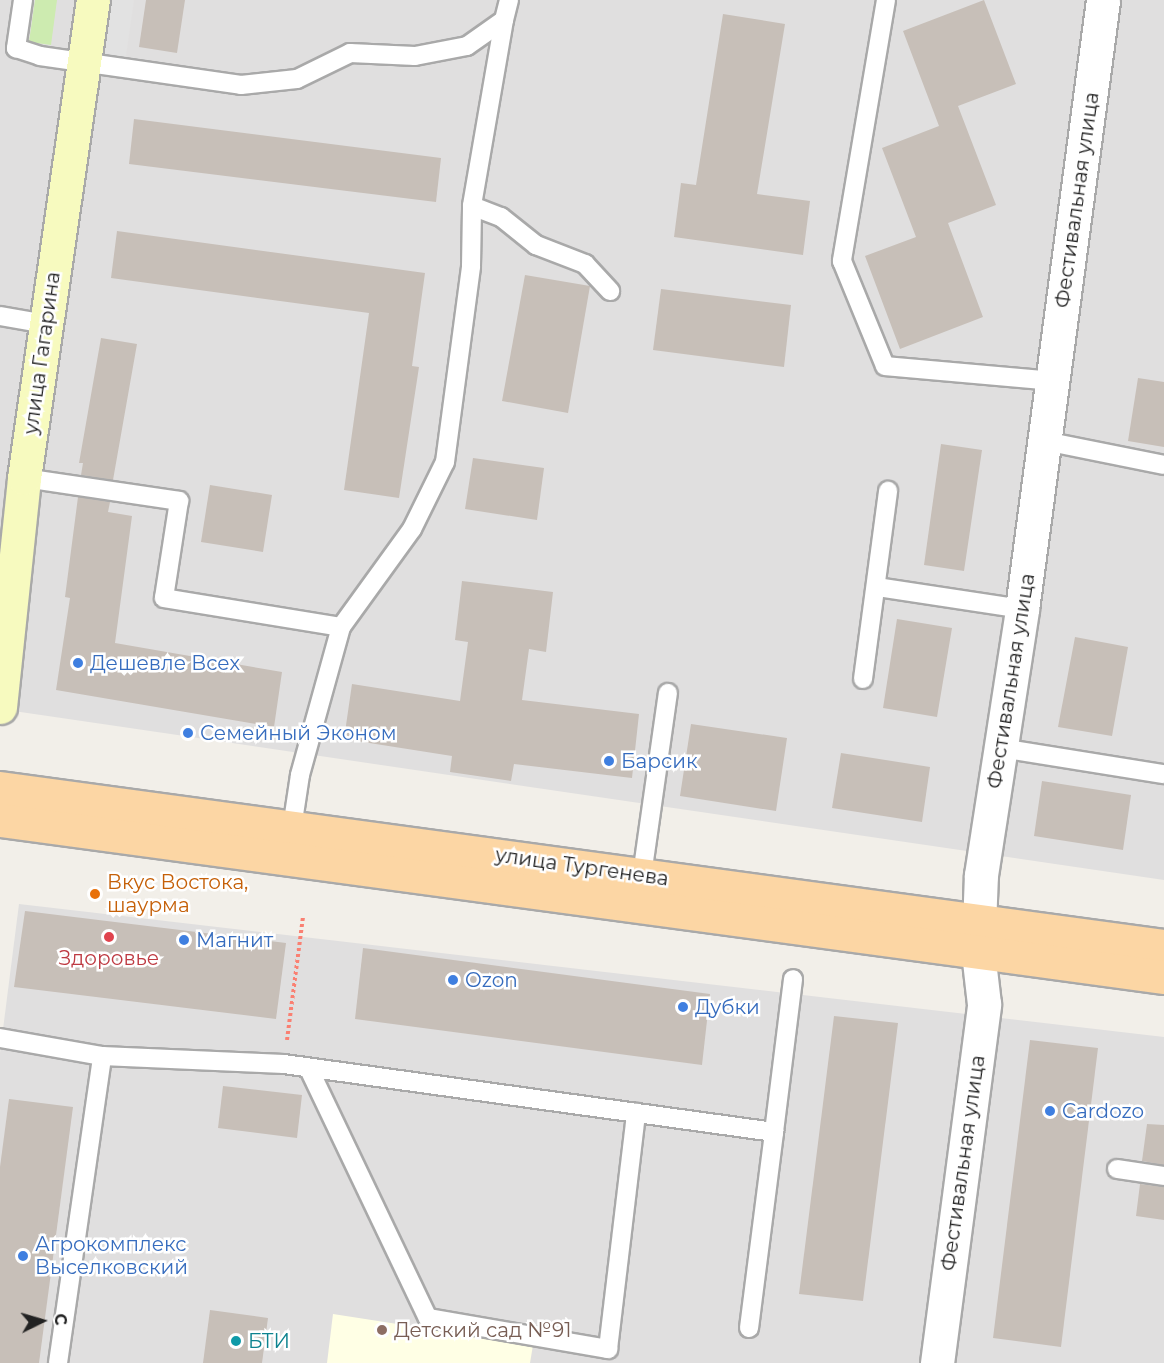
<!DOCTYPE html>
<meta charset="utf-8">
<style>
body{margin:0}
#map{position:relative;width:1164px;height:1363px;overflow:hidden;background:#f2efe9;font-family:Montserrat,sans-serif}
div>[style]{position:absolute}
.residential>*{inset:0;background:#e0dfdf}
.education>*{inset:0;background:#ffffe5}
.grass>*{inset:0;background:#cdebb0}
.parking>*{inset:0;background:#e2e2e2}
.building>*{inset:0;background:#c7bfb8}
.path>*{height:4px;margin-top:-2px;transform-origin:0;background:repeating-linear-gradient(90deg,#fa8072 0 3px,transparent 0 6px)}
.roads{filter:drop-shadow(2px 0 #a9a9a9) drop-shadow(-2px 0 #a9a9a9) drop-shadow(0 2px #a9a9a9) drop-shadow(0 -2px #a9a9a9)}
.lane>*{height:18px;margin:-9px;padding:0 9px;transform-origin:9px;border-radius:9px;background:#fff}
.street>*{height:33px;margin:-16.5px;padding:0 16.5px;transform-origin:16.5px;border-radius:16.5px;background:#fff}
.secondary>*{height:33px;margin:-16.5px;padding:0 16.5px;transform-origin:16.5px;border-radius:16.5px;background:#f7fabf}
.primary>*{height:33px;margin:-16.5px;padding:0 16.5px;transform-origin:16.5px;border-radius:16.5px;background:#fcd6a4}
.dots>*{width:16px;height:16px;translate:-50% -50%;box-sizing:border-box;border:3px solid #fff;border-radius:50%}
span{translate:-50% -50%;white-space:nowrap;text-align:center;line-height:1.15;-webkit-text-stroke:5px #fff;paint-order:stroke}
.street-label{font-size:20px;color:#222}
.shop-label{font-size:20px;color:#366cbe}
.left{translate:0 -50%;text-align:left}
.food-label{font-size:20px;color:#c56008}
.health-label{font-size:20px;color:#be3a42}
.education-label{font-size:20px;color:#785e54}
.culture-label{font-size:20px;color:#0d838f}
.north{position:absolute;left:12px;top:1291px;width:60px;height:60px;-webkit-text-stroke:4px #fff;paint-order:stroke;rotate:85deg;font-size:16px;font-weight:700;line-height:24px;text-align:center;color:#222}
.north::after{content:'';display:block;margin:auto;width:21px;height:27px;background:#222;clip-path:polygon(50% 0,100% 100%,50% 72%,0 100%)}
</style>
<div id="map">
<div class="residential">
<div style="clip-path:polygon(0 0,1164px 0,1164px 880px,0 709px)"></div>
<div style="clip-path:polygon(19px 904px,1164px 1037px,1164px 1363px,0 1363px,0 1053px)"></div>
</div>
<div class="education">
<div style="clip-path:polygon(333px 1314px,533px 1345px,530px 1363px,327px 1363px)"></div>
</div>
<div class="grass">
<div style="clip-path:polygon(35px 0,57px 0,51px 45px,29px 42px)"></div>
</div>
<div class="parking">
<div style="clip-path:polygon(93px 0,134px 0,124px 69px,83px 62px)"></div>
</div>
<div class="building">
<div style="clip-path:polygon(146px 0,185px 0,177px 53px,139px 47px)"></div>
<div style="clip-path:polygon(984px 0,1016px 84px,958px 106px,996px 205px,948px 223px,983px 317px,900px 349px,865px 256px,916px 237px,882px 148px,939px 126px,903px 31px)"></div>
<div style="clip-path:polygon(723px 14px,785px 24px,757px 194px,810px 201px,803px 255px,674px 237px,681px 183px,696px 185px)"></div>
<div style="clip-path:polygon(134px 119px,441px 158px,436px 202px,129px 164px)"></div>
<div style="clip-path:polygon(117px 231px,425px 273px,412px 366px,419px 367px,399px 498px,344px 490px,369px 313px,111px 278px)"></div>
<div style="clip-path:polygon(525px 275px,590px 286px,568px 413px,502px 401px)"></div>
<div style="clip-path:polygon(661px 289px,791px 305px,784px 367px,653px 350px)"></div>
<div style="clip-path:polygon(101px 338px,137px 344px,113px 480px,81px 475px,83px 463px,79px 463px)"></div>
<div style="clip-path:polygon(1138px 378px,1164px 382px,1164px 447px,1128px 441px)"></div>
<div style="clip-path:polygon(941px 444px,982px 450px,964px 571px,924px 565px)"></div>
<div style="clip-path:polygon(473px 458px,544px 468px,537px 520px,465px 509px)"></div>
<div style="clip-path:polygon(210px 485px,272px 495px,263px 552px,201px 542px)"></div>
<div style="clip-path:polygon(78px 497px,110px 502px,108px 512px,132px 516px,115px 643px,282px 672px,274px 727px,56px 690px,70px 598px,65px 597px)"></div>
<div style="clip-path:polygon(462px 581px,553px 592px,546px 652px,529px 649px,522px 700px,639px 714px,632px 778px,514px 764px,511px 781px,450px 772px,452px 756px,344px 739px,352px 684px,460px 701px,468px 642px,455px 640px)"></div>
<div style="clip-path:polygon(897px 619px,952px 628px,937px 717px,883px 708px)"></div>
<div style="clip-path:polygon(1075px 637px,1128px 647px,1112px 736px,1058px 727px)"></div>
<div style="clip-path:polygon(691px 724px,787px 738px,776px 811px,680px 796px)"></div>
<div style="clip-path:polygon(841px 753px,930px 767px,922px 822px,832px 808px)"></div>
<div style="clip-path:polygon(1042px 781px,1131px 795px,1123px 850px,1034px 836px)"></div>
<div style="clip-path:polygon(25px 911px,286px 943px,276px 1019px,14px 987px)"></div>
<div style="clip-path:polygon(363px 948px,710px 994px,702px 1065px,355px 1019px)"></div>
<div style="clip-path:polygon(834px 1016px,898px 1023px,863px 1301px,799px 1294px)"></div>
<div style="clip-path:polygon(1030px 1040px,1098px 1048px,1061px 1347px,993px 1338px)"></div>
<div style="clip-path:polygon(223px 1086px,302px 1095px,297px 1138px,218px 1128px)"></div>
<div style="clip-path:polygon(9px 1099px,73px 1107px,39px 1363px,0 1363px,0 1167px)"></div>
<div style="clip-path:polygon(1147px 1124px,1164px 1125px,1164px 1165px,1142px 1161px)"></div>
<div style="clip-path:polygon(1140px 1184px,1164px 1187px,1164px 1220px,1136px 1216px)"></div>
<div style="clip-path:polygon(210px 1310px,268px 1318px,262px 1363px,203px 1363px)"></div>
</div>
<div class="path">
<div style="left:287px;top:1040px;width:125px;rotate:-82.6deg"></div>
</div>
<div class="roads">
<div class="lane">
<div style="left:23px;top:0;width:49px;rotate:98.3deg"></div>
<div style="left:16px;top:48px;width:25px;rotate:18deg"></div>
<div style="left:40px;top:56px;width:203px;rotate:8.2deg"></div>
<div style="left:241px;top:85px;width:56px;rotate:-6.1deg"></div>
<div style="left:297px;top:79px;width:59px;rotate:-26.1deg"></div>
<div style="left:350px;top:53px;width:65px;rotate:2.6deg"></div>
<div style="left:415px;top:56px;width:53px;rotate:-10.9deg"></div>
<div style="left:467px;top:46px;width:45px;rotate:-35.1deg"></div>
<div style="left:504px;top:20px;width:21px;rotate:-76deg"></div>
<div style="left:886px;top:0;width:265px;rotate:99.6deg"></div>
<div style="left:842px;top:261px;width:113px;rotate:67.7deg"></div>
<div style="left:885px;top:366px;width:169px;rotate:5.1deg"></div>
<div style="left:504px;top:20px;width:189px;rotate:99.8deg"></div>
<div style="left:472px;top:206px;width:31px;rotate:21deg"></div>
<div style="left:501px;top:217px;width:45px;rotate:38.7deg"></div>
<div style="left:536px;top:245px;width:53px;rotate:21.2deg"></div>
<div style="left:585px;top:264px;width:37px;rotate:47deg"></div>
<div style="left:0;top:316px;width:47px;rotate:9.9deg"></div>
<div style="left:1045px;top:441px;width:121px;rotate:11.4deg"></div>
<div style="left:24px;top:478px;width:157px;rotate:8.4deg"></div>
<div style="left:179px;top:501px;width:98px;rotate:98.8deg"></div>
<div style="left:164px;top:598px;width:179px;rotate:9.3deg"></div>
<div style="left:341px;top:627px;width:154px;rotate:105.5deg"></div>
<div style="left:300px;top:775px;width:54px;rotate:98.6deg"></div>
<div style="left:877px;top:587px;width:147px;rotate:8.6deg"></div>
<div style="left:341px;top:627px;width:121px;rotate:-54.1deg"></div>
<div style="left:412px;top:529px;width:75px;rotate:-63.8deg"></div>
<div style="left:445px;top:462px;width:198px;rotate:-82.4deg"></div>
<div style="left:471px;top:266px;width:60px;rotate:-89deg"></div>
<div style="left:863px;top:679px;width:190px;rotate:-82.4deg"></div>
<div style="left:1001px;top:748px;width:165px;rotate:9.1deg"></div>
<div style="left:642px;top:875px;width:184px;rotate:-81.9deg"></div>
<div style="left:0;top:1038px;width:104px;rotate:10deg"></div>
<div style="left:102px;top:1056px;width:182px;rotate:2.5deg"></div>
<div style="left:284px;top:1064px;width:495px;rotate:7.9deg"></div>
<div style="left:774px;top:1132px;width:154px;rotate:-82.9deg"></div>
<div style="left:309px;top:1069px;width:276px;rotate:64.5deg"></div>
<div style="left:428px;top:1318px;width:183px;rotate:9.8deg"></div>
<div style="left:608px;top:1349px;width:238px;rotate:-83.2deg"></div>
<div style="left:1117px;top:1169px;width:48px;rotate:8.5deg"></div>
<div style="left:749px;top:1328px;width:198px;rotate:-82.7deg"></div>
<div style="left:58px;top:1363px;width:310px;rotate:-81.8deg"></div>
</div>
<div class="street">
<div style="left:937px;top:1363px;width:362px;rotate:-82.5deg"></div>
<div style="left:984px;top:1004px;width:52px;rotate:-96.6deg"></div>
<div style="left:978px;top:952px;width:77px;rotate:-87.8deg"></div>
<div style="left:981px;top:875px;width:269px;rotate:-81.2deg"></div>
<div style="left:1022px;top:609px;width:614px;rotate:-82.42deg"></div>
</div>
<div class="secondary">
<div style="left:0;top:707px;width:230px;rotate:-84deg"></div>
<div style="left:24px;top:478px;width:483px;rotate:-81.8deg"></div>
</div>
<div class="primary">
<div style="left:0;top:788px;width:1175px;rotate:7.73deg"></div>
<div style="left:0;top:820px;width:1175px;rotate:7.68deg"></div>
</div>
</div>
<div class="dots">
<div style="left:78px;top:663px;background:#3f7fe0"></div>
<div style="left:188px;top:733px;background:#3f7fe0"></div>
<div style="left:609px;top:761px;background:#3f7fe0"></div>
<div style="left:95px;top:894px;background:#e8710a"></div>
<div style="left:109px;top:937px;background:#e0444e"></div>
<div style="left:184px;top:940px;background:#3f7fe0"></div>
<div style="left:453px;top:980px;background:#3f7fe0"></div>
<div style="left:683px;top:1007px;background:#3f7fe0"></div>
<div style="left:1050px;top:1111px;background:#3f7fe0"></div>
<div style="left:23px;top:1256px;background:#3f7fe0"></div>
<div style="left:382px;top:1330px;background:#8d6e63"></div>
<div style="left:236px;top:1341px;background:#0f9aa8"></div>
</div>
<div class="street-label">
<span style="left:1077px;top:200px;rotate:-82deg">Фестивальная улица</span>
<span style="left:42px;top:353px;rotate:-82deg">улица Гагарина</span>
<span style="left:1011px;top:681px;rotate:-81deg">Фестивальная улица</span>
<span style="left:582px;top:867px;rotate:8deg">улица Тургенева</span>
<span style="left:963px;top:1163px;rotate:-82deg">Фестивальная улица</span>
</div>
<div class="shop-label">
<span class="left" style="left:90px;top:663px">Дешевле Всех</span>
<span class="left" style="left:200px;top:733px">Семейный Эконом</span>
<span class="left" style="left:621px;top:761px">Барсик</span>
<span class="left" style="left:196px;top:940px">Магнит</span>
<span class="left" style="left:465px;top:980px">Ozon</span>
<span class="left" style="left:695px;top:1007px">Дубки</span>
<span class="left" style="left:1062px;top:1111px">Cardozo</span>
<span class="left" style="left:35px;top:1256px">Агрокомплекс<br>Выселковский</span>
</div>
<div class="food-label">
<span class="left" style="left:107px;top:894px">Вкус Востока,<br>шаурма</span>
</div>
<div class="health-label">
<span style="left:109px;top:958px">Здоровье</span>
</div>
<div class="education-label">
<span class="left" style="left:394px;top:1330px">Детский сад №91</span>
</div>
<div class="culture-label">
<span class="left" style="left:248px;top:1341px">БТИ</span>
</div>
<div class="north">С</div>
</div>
